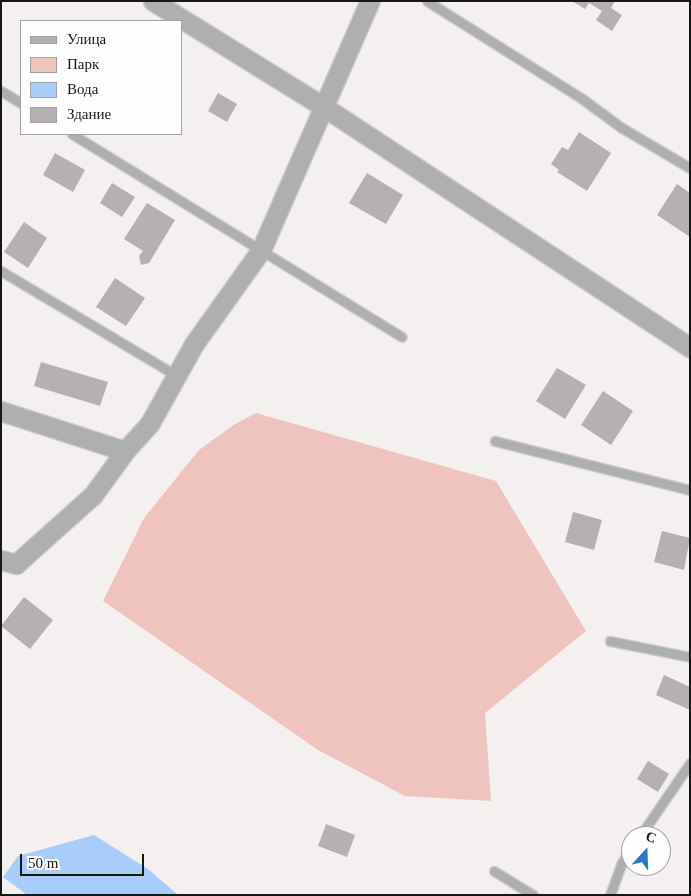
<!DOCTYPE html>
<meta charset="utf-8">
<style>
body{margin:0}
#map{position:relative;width:691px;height:896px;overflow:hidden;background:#f4f0ef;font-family:Georgia,serif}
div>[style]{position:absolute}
.green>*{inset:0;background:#f0c4be}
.water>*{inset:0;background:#a8cdf8}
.building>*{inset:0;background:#b5b1b0}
.roads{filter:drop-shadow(1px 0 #d1cdcc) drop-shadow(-1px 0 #d1cdcc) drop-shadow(0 1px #d1cdcc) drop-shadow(0 -1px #d1cdcc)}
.lane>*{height:9px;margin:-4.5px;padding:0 4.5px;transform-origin:4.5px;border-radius:4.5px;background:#aeafb0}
.street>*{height:19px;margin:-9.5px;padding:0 9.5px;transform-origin:9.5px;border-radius:9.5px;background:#aeafb0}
span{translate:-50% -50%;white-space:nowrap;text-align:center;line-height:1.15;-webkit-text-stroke:4px #fffefe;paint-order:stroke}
.frame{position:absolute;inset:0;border:2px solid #181717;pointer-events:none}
.legend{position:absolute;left:20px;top:20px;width:162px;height:115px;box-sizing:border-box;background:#fffefe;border:1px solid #a3a2a2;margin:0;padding:6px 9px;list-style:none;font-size:15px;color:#181717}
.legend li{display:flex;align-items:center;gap:10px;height:25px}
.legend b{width:25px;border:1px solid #a3a2a2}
.north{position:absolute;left:621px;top:826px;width:50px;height:50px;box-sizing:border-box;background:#fffefe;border:1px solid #a3a2a2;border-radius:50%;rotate:20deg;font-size:14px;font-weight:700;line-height:20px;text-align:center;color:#181717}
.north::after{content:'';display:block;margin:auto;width:18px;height:22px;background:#2979c8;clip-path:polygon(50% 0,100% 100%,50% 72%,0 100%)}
.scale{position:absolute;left:20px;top:854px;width:124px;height:22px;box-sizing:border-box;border:2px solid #181717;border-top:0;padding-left:6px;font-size:15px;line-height:18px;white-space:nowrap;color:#181717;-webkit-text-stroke:4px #fffefe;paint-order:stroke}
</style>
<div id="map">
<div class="green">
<div style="clip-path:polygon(256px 413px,496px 481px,586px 631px,485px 713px,491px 801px,405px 796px,318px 750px,103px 601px,144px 518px,199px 450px,235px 424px)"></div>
</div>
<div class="water">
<div style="clip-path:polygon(94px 835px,148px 869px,178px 895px,27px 895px,3px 877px,18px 856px)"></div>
</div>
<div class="building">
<div style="clip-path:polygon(572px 1px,615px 1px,611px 8px,622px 15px,612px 31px,596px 20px,602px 11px,589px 3px,585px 9px)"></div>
<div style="clip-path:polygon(218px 93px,237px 104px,227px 122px,208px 111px)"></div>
<div style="clip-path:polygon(579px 132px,611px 153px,587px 191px,557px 172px,559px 170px,551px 164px,562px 147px,568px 150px)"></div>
<div style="clip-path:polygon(55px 153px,85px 170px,73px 192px,43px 175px)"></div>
<div style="clip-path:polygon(367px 173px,403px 195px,386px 224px,349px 203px)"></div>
<div style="clip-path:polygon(112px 183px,135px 197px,122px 217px,100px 203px)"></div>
<div style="clip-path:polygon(677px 184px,690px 193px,690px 237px,657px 215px)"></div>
<div style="clip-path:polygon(147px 203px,175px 220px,149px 263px,141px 265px,139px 256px,143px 251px,124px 239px)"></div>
<div style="clip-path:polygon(24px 222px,47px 238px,28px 268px,4px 252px)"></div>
<div style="clip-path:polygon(115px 278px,145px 298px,126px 326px,96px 307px)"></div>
<div style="clip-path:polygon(41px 362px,108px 382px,100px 406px,34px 386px)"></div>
<div style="clip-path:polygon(557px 368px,586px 385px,565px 419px,536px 401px)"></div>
<div style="clip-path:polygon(603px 391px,633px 411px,611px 445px,581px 425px)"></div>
<div style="clip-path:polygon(573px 512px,602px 520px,594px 550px,565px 542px)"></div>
<div style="clip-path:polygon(662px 531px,690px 538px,684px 570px,654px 562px)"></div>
<div style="clip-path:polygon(24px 597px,53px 620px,30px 649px,1px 626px)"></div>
<div style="clip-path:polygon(664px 675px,690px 687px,690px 710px,656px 695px)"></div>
<div style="clip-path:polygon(648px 761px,669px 774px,658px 792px,637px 779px)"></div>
<div style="clip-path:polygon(326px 824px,355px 835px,347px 857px,318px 846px)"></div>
</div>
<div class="roads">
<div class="lane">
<div style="left:427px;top:1px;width:182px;rotate:32.2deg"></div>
<div style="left:581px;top:98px;width:51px;rotate:36.2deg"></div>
<div style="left:622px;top:128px;width:79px;rotate:30.5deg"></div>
<div style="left:1px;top:91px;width:23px;rotate:31deg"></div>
<div style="left:72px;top:134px;width:387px;rotate:31.6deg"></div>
<div style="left:1px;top:271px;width:205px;rotate:30.8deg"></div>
<div style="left:495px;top:441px;width:201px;rotate:14.1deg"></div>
<div style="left:610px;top:641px;width:82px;rotate:11.3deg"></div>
<div style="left:640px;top:836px;width:88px;rotate:-55.6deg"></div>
<div style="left:494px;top:871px;width:46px;rotate:31.6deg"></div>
<div style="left:610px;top:895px;width:33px;rotate:-70deg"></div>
<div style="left:621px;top:864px;width:18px;rotate:-56deg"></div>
</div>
<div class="street">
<div style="left:153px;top:1px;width:201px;rotate:31.8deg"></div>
<div style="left:324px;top:107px;width:438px;rotate:33.3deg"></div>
<div style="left:1px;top:411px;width:130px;rotate:17.9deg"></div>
<div style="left:1px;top:560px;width:16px;rotate:15deg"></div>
<div style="left:16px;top:564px;width:103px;rotate:-41.9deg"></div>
<div style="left:93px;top:495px;width:54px;rotate:-54deg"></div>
<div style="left:125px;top:451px;width:38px;rotate:-48deg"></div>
<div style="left:150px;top:423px;width:90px;rotate:-60.9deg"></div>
<div style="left:194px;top:344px;width:115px;rotate:-54.5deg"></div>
<div style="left:261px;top:250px;width:272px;rotate:-66.4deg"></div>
</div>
</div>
<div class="frame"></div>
<ul class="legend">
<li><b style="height:6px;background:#aeafb0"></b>Улица</li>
<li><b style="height:14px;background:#f0c4be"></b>Парк</li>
<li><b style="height:14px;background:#a8cdf8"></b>Вода</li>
<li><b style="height:14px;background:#b5b1b0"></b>Здание</li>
</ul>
<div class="north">С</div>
<div class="scale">50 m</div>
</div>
